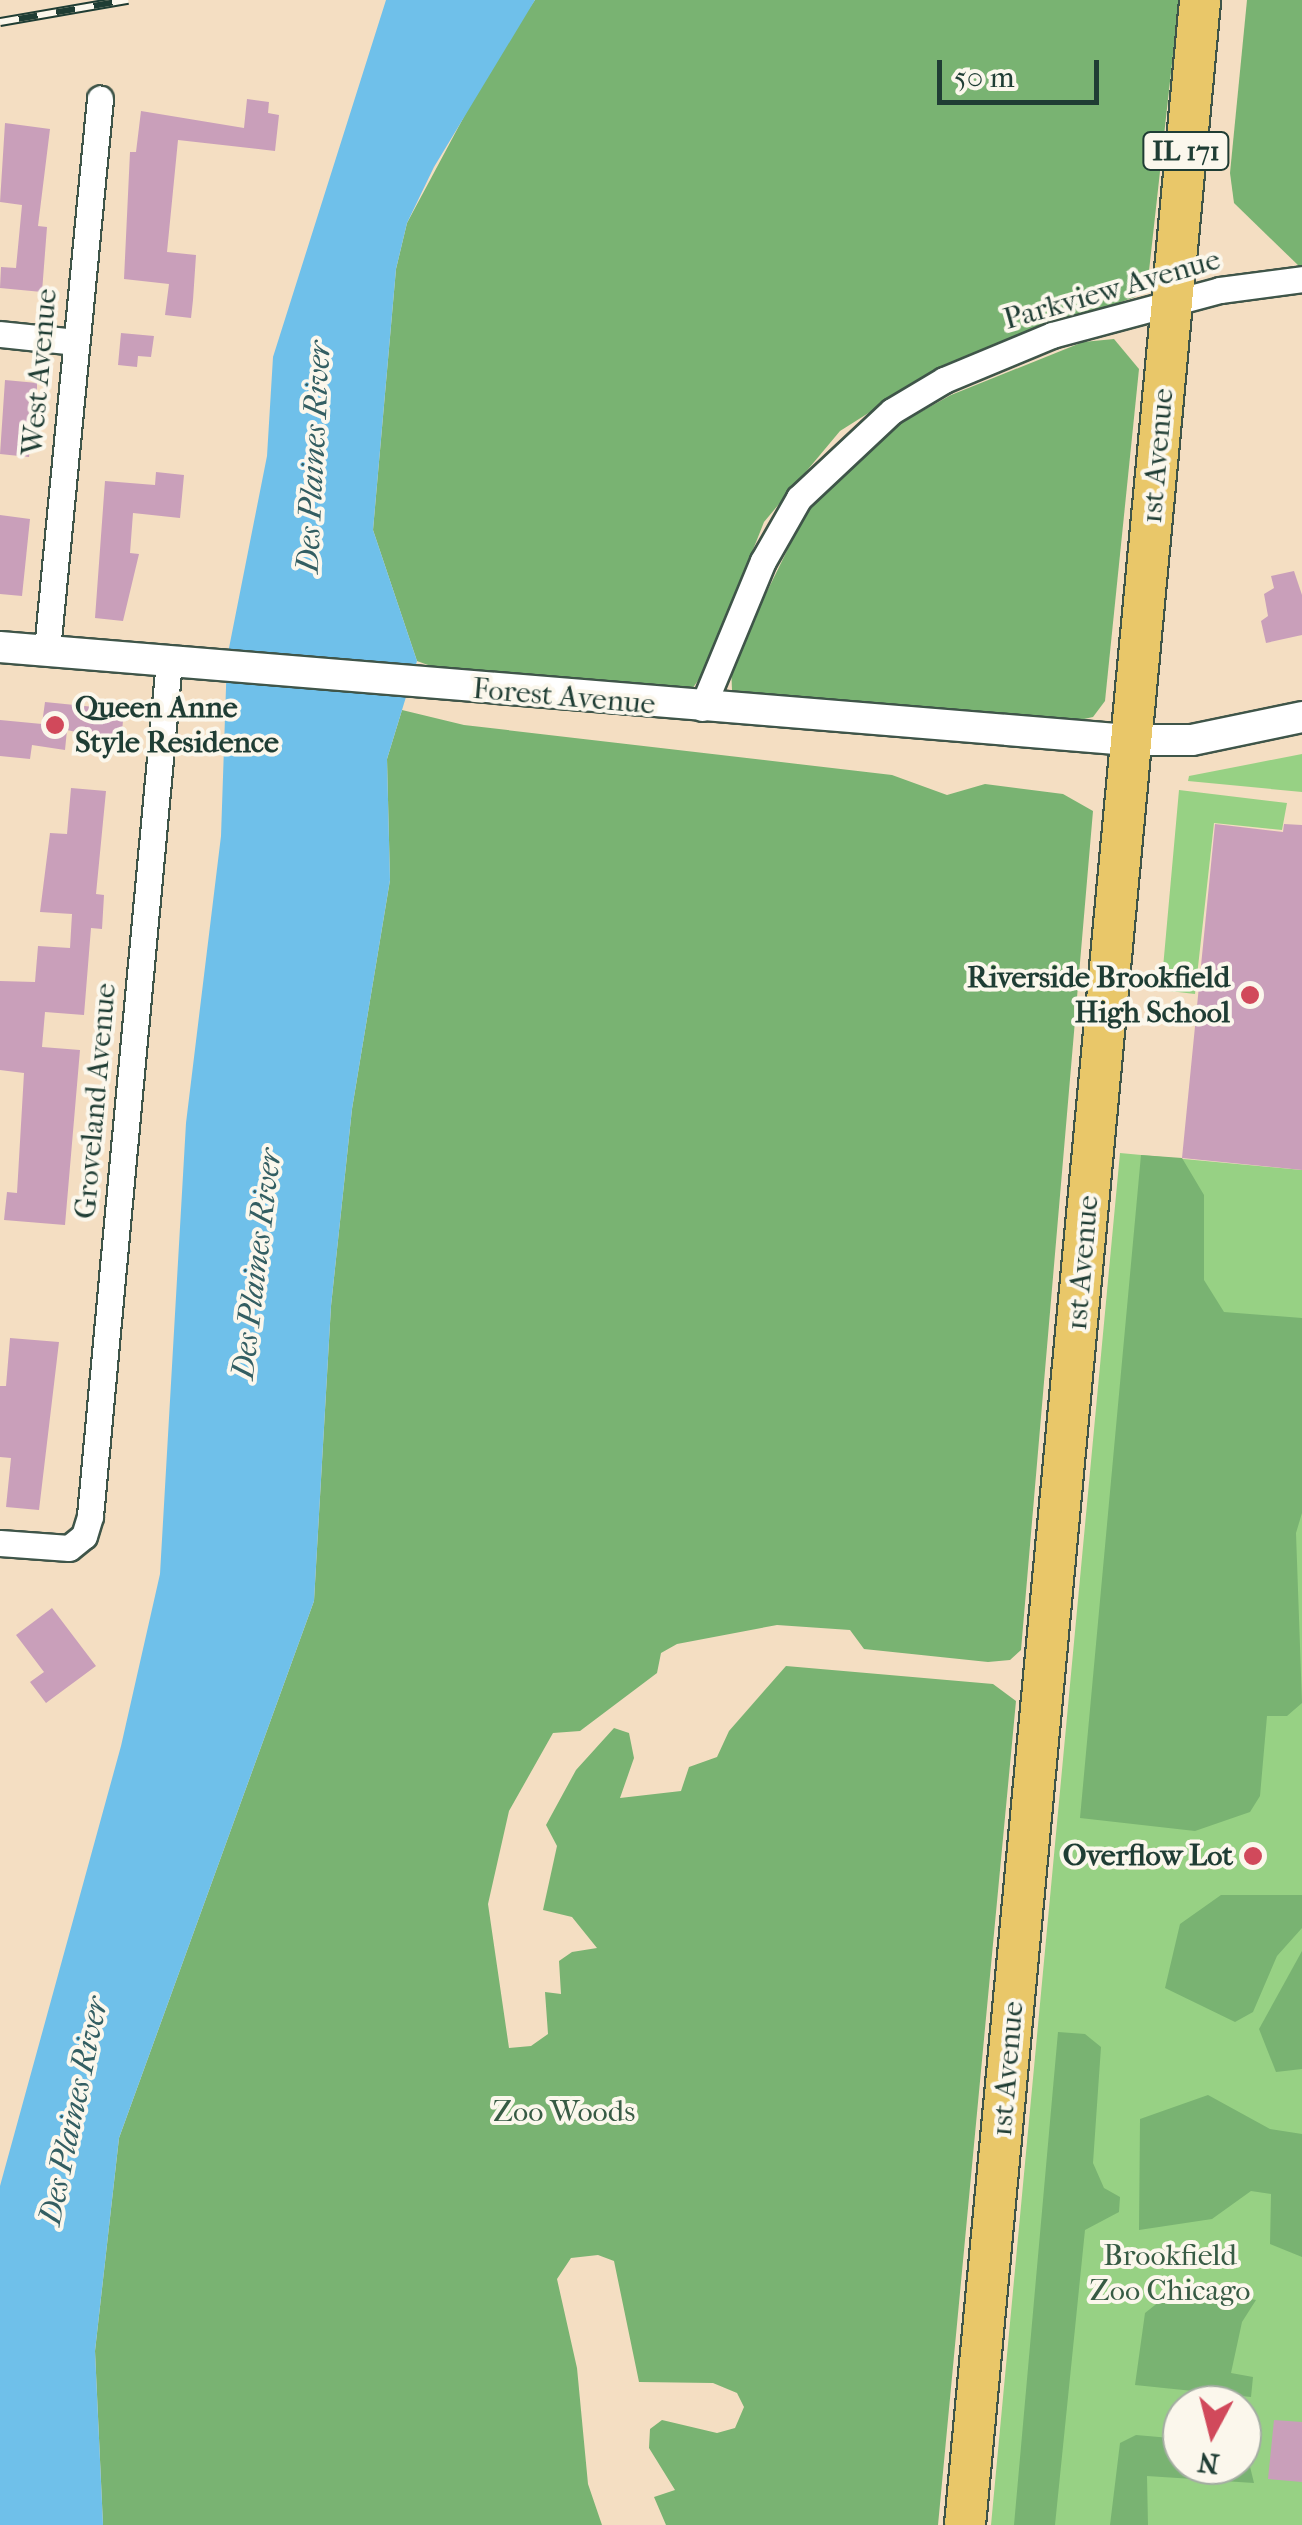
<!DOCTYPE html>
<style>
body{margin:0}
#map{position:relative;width:1302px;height:2525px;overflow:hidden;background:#f4dec2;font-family:"IM FELL French Canon",serif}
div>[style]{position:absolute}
.green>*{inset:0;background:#97d184}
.forest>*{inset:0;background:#79b372}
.water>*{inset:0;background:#6fc0ea}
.building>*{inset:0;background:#c99fba}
.roads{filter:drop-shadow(2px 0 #3f5549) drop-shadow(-2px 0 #3f5549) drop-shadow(0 2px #3f5549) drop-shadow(0 -2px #3f5549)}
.minor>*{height:25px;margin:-12.5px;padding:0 12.5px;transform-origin:12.5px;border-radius:12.5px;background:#fff}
.tertiary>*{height:30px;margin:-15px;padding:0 15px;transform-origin:15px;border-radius:15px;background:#fff}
.primary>*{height:40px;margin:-20px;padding:0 20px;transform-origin:20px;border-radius:20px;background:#e9c769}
.rail>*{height:10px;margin-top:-5px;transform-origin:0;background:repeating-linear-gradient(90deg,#fbf7ec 0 19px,#1f3d34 0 38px);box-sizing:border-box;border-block:2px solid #1f3d34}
.dots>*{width:28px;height:28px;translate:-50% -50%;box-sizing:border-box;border:5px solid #fbf7ec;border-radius:50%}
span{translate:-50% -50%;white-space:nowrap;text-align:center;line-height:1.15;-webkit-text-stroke:8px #fbf7ec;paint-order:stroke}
.shield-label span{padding:2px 8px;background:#fbf7ec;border:2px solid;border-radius:8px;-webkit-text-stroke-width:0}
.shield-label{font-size:28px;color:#1f3d34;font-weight:700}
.street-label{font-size:30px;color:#1f3d34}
.poi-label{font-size:30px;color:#1f3d34;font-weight:700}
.left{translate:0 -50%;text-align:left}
.right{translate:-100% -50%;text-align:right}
.park-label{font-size:30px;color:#375b44}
.water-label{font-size:32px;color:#335e62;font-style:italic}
.north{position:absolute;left:1162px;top:2385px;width:100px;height:100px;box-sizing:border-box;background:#fbf7ec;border:2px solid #a3ada2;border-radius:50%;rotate:187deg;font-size:28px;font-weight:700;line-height:40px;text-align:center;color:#1f3d34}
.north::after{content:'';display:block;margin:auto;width:35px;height:45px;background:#d1495b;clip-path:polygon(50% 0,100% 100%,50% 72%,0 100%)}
.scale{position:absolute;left:937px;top:60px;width:162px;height:45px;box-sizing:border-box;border:5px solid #1f3d34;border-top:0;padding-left:12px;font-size:30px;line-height:35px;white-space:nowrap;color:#1f3d34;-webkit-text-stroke:8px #fbf7ec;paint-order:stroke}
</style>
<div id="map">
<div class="green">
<div style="clip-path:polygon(1302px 754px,1302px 792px,1188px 781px,1189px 776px)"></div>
<div style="clip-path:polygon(1179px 790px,1287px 803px,1282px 830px,1214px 823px,1195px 994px,1161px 990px)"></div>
<div style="clip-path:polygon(evenodd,1120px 1153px,1302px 1170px,1302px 2525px,991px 2525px,1120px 1153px,1182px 2405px,1242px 2405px,1242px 2465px,1182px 2465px,1182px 2405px)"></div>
</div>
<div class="forest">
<div style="clip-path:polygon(535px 0,1179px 0,1148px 280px,1135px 297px,946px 364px,840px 431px,764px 522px,705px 671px,692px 689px,450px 673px,417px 661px,373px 530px,396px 269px,407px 223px,497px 55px)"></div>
<div style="clip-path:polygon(1247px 0,1302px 0,1302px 269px,1234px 203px,1230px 173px)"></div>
<div style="clip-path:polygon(1114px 339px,1139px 369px,1105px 701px,1093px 717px,1066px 723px,732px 690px,731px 665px,805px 514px,890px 429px,951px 395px,1083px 342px)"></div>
<div style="clip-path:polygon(402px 710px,464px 725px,892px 775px,947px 795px,985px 784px,1063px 794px,1093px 811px,1021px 1650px,1010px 1660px,988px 1662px,864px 1649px,850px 1630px,777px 1625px,677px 1644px,661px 1653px,657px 1673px,580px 1731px,553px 1733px,509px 1811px,488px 1904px,509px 2048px,531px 2046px,548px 2034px,545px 1992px,561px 1994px,559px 1961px,572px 1952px,597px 1948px,572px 1917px,543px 1910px,557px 1846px,546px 1825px,576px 1770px,614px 1728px,629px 1733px,634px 1758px,620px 1798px,681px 1791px,689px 1767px,717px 1757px,729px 1731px,786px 1666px,993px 1684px,1016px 1701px,938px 2525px,666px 2525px,654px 2497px,675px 2490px,649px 2448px,650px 2429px,662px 2420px,717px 2433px,735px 2428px,744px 2407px,737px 2393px,713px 2383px,639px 2382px,614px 2261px,598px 2255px,571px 2258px,557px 2279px,577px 2368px,588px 2484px,602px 2525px,103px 2525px,95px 2351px,119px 2138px,314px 1601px,331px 1306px,352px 1109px,390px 880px,387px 759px)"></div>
<div style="clip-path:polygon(1141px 1155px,1182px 1158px,1204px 1195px,1204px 1280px,1224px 1312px,1302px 1318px,1302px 1513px,1296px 1533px,1302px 1703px,1287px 1716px,1267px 1716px,1260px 1796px,1250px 1812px,1195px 1831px,1080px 1818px)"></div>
<div style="clip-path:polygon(1221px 1895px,1302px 1895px,1302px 1928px,1277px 1956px,1253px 2012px,1235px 2022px,1165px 1988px,1180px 1924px)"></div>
<div style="clip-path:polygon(1302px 1951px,1302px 2069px,1276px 2072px,1259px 2029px)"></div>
<div style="clip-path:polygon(1058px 2032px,1085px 2034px,1101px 2047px,1093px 2163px,1104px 2188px,1120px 2197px,1119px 2212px,1085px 2230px,1055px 2525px,1014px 2525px)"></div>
<div style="clip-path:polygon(1208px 2095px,1270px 2129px,1302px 2134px,1302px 2257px,1270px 2244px,1271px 2194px,1251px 2191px,1212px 2219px,1139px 2230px,1140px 2119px)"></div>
<div style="clip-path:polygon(1179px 2286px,1256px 2300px,1242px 2322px,1231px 2373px,1253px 2377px,1251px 2397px,1135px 2385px,1145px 2313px)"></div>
<div style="clip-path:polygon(1136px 2435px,1182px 2439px,1182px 2465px,1242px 2465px,1245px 2446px,1254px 2483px,1147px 2476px,1148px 2525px,1110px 2525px,1120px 2443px)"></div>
</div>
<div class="water">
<div style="clip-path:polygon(386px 0,535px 0,434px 167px,407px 223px,396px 269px,373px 530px,417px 661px,387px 759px,390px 880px,352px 1109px,331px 1306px,314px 1601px,119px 2138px,95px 2351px,103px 2525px,0 2525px,0 2186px,121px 1746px,160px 1574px,186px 1123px,221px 836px,227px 658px,267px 456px,273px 357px)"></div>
</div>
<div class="building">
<div style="clip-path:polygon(247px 99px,269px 102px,268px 113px,279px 115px,275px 151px,178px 140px,167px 252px,196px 255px,193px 300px,191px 318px,165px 315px,169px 284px,124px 279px,130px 152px,136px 152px,141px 111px,244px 128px)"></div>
<div style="clip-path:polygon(5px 123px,50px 129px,38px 226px,47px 227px,42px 292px,0 288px,1px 267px,16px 268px,22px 205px,0 202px)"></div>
<div style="clip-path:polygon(121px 333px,154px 336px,151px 357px,138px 356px,137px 367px,118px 365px)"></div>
<div style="clip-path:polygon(5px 380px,37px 383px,37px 440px,31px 439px,29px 457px,0 454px)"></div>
<div style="clip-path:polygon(156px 472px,184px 475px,180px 518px,133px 513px,130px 553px,139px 554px,123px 621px,95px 618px,105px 481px,155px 485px)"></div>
<div style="clip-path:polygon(0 515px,30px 519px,22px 596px,0 594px)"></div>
<div style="clip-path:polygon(1294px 571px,1302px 595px,1302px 635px,1266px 643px,1261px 621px,1268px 616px,1264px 594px,1274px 588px,1271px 576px)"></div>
<div style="clip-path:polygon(45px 702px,124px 710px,121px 742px,67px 730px,65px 750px,32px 745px,30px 759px,0 756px,0 720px,42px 724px)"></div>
<div style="clip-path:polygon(71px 788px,106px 791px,96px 894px,104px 895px,102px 929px,91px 928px,84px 1015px,45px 1012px,42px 1047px,80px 1050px,65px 1225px,4px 1220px,7px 1192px,17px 1193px,24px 1073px,0 1070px,0 981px,35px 982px,38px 946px,70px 948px,72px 914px,40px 912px,50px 833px,67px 834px)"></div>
<div style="clip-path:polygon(1215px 824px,1283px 832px,1284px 824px,1302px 825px,1302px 1170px,1182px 1158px)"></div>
<div style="clip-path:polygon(10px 1338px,59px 1342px,39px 1510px,6px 1507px,11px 1458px,0 1457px,0 1386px,6px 1386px)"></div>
<div style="clip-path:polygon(52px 1608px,96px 1666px,46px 1703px,30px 1682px,44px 1672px,16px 1635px)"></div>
<div style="clip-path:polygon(1274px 2420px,1302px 2422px,1302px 2482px,1268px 2479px)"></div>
</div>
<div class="roads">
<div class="minor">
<div style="left:0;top:334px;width:76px;rotate:6deg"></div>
<div style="left:47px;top:650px;width:554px;rotate:-84.51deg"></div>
<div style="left:702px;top:708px;width:159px;rotate:-67.5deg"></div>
<div style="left:763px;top:561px;width:73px;rotate:-60.3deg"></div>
<div style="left:799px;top:498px;width:127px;rotate:-43.1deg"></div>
<div style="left:892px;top:411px;width:61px;rotate:-30.8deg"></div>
<div style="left:944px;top:380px;width:117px;rotate:-22.6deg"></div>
<div style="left:1052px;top:335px;width:174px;rotate:-15deg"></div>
<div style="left:1220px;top:290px;width:83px;rotate:-7.6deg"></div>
<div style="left:0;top:1543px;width:69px;rotate:4.1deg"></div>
<div style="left:69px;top:1548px;width:19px;rotate:-39deg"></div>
<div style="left:84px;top:1536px;width:21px;rotate:-73deg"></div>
<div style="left:90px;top:1516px;width:859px;rotate:-84.72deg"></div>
</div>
<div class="tertiary">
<div style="left:0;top:647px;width:1132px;rotate:4.71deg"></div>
<div style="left:1128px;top:740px;width:64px"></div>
<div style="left:1192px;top:740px;width:112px;rotate:-11.8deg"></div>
</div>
<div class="primary">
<div style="left:965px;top:2525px;width:2536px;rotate:-84.68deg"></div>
</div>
</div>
<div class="rail">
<div style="left:0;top:22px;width:130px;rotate:-9.8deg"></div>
</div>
<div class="dots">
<div style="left:55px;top:725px;background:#d1495b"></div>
<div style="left:1250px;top:995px;background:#d1495b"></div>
<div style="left:1253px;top:1856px;background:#d1495b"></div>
</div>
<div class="shield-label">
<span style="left:1186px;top:151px">IL 171</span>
</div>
<div class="street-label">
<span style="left:1112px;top:290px;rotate:-16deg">Parkview Avenue</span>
<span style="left:40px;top:372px;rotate:-85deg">West Avenue</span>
<span style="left:1158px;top:456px;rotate:-85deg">1st Avenue</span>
<span style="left:564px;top:697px;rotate:5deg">Forest Avenue</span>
<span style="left:96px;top:1101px;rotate:-85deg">Groveland Avenue</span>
<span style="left:1083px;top:1263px;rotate:-85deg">1st Avenue</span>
<span style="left:1008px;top:2069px;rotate:-85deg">1st Avenue</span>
</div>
<div class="poi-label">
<span class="left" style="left:75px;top:725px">Queen Anne<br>Style Residence</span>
<span class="right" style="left:1230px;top:995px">Riverside Brookfield<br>High School</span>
<span class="right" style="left:1233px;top:1856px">Overflow Lot</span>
</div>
<div class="park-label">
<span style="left:564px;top:2112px">Zoo Woods</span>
<span style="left:1170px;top:2273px">Brookfield<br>Zoo Chicago</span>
</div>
<div class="water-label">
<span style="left:314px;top:457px;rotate:-87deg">Des Plaines River</span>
<span style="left:257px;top:1264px;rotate:-83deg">Des Plaines River</span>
<span style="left:74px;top:2111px;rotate:-78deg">Des Plaines River</span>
</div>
<div class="north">N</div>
<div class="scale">50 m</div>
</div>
